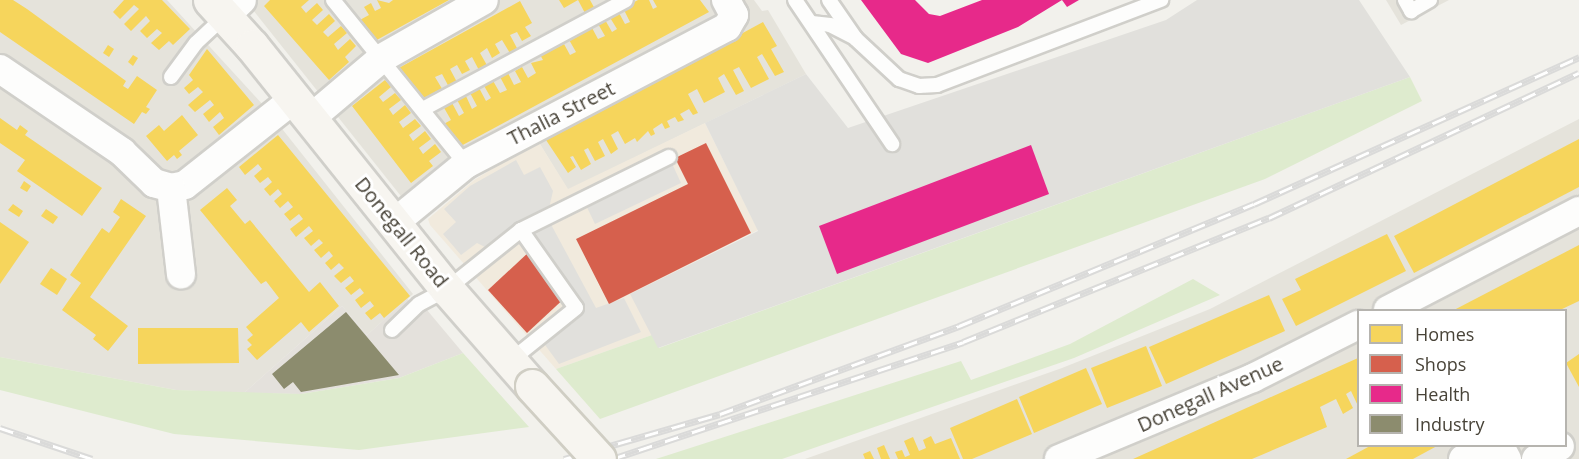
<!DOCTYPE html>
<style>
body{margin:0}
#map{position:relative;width:1579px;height:459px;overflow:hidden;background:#f2f1ec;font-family:"Open Sans",sans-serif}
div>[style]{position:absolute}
.residential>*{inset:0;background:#e5e3db}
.commercial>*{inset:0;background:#f1eadd}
.industrial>*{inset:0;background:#e4e1dc}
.green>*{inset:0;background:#deebce}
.parking>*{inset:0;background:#e1e0dc}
.homes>*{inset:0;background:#f6d55c}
.shops>*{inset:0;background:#d6604d}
.health>*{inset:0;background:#e7298a}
.industry>*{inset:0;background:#8c8c6e}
.roads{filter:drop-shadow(2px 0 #d0cfca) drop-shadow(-2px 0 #d0cfca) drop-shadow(0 2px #d0cfca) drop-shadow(0 -2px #d0cfca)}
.lane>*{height:14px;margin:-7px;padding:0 7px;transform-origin:7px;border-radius:7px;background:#fdfdfc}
.street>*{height:28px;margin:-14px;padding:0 14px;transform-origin:14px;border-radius:14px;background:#fdfdfc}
.secondary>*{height:33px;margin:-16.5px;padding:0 16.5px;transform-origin:16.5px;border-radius:16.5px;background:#f7f5f0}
.rail>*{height:7px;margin-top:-3.5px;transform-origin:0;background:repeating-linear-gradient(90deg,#fff 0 14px,#dadad9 0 28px);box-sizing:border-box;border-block:2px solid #dadad9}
.bridges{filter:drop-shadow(2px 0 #d0cec4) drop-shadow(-2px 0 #d0cec4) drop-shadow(0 2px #d0cec4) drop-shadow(0 -2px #d0cec4)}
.secondary-bridge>*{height:33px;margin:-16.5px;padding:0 16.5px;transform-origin:16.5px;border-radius:16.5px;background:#f7f5f0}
span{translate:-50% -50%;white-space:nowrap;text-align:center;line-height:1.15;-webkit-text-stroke:6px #fff;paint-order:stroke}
.street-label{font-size:20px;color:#484338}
.legend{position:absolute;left:1357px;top:309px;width:210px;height:138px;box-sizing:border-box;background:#fff;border:2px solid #b6b4af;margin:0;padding:8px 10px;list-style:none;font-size:18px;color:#484338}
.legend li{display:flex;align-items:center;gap:12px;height:30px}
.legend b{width:30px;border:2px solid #b6b4af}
</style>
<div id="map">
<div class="residential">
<div style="clip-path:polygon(0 0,167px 0,264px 106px,413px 294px,367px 335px,342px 306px,244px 393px,176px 390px,0 357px)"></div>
<div style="clip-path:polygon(245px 0,754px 0,762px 11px,768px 10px,806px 74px,568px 190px,538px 141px,404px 200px)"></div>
<div style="clip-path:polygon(1386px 0,1449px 0,1401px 25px)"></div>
<div style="clip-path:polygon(evenodd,1579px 119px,1579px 459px,805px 459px,1062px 368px,1210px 309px,1579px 119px,1358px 310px,1566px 310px,1566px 446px,1358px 446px,1358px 310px)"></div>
</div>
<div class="commercial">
<div style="clip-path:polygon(705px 123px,758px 230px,631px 294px,652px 335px,556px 369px,430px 225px,428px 219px,474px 180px,538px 141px,568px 189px)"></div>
</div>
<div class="industrial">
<div style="clip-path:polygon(407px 299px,427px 310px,463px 353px,399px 378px,301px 394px,244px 393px,342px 306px,367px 335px)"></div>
</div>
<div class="green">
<div style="clip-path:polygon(1410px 77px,1422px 101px,1265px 179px,600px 419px,556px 369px,652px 335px,659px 348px)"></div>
<div style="clip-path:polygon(1193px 279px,1220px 295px,1074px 358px,782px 459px,656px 459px,961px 361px,971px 380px,1070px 344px)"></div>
<div style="clip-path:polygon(463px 353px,529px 427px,359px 450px,174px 434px,0 390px,0 357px,176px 390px,301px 394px,399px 378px)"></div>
</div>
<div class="parking">
<div style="clip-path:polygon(1197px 0,1359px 0,1410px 77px,658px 348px,630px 294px,758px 231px,705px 123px,806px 74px,848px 128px,1166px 20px)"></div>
<div style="clip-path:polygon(669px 157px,681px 183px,595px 224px,583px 199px)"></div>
<div style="clip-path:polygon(516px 160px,524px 175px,540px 167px,553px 191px,547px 217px,596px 308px,624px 298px,641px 332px,559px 364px,540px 338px,576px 308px,521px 230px,491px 250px,477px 243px,461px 255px,443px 234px,456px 222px,444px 209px,470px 186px)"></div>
</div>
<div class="homes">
<div style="clip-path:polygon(0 0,13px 0,27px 9px,126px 81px,123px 86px,128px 89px,137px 76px,157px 90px,146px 107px,150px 109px,146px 114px,142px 112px,134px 124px,0 32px)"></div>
<div style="clip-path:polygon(124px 0,162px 0,190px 29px,173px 45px,169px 41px,159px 50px,151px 43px,162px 33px,157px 29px,147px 38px,140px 31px,150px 21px,146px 16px,131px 31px,124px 24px,139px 9px,134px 5px,120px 19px,113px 12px)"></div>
<div style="clip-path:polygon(270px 0,309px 0,301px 7px,306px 13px,317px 3px,323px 10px,312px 20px,317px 25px,329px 14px,335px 21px,323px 32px,328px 37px,341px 26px,347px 33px,334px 44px,338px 50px,350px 39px,356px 46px,345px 57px,349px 62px,329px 80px,264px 6px)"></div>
<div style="clip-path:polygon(377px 0,389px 3px,393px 0,449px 0,375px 41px,358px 21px,369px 15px,364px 7px,371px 3px,375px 11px,381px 8px)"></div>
<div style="clip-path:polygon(559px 0,590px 0,595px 9px,586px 15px,578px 0,564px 8px)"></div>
<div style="clip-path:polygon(638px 0,649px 0,653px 9px,657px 7px,653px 0,700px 0,709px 12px,459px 147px,440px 126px,451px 120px,443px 106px,451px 101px,459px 116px,464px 113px,456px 98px,465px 94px,472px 109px,477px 106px,469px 91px,478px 86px,486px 101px,491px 98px,483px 84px,492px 79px,500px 93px,507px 90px,499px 75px,507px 71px,514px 85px,521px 82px,515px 71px,522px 67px,528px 78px,536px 73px,531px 63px,543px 60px,539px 53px,549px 48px,550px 51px,564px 44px,570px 55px,576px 52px,568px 38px,591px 26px,598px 39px,605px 36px,597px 22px,604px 18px,612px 32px,617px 29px,609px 16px,618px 11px,625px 24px,630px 22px,623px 8px)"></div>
<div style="clip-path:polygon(520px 1px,532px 23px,525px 27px,531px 36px,522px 41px,517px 32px,510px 35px,518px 50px,511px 55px,502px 40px,495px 44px,500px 53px,492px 58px,487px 48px,480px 53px,488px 67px,480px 72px,472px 57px,465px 61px,470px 70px,462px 74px,457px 65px,450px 69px,458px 84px,450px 89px,442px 74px,435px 77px,444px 92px,424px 103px,397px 69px)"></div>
<div style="clip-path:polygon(763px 22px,777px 46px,771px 49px,784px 72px,775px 76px,762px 54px,757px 57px,769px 79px,751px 88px,739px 67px,733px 70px,744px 91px,736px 95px,724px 74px,718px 78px,725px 92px,704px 103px,697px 89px,688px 94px,698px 113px,693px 115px,689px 109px,680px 114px,684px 120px,678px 122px,675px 117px,667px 121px,670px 127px,665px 129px,662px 123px,653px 129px,655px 134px,651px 136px,648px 131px,637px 142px,635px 138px,625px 144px,618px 131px,611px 135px,618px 149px,611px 154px,603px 139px,598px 142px,605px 156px,595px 161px,588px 148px,584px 150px,591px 164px,581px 170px,573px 156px,570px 157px,576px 167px,568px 173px,546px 140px)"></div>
<div style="clip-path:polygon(108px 45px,114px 49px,109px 57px,103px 53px)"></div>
<div style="clip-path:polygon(207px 49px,254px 105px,219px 135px,213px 127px,224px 118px,220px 112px,209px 122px,203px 114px,214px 105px,210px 100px,195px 112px,188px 105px,203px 92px,198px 87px,189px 94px,184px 88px,193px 80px,189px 75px)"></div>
<div style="clip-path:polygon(133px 55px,138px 58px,133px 66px,128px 62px)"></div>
<div style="clip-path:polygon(385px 80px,391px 87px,379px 97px,383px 102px,395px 93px,401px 100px,389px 109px,393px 115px,405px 105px,411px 113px,399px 122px,403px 128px,415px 119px,421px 126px,409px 135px,413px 141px,425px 131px,431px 139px,419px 148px,423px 154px,435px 144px,441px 152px,429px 161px,433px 166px,411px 183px,352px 106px)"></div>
<div style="clip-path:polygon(182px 115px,198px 135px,179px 151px,182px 155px,177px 159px,174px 155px,167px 161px,146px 136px,159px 125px,164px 131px)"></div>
<div style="clip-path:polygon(0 118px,17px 130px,20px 125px,28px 131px,25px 135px,102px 188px,82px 216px,17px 171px,25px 160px,0 143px)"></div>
<div style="clip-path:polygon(278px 135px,410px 296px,384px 318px,380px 313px,371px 320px,365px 313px,374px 306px,370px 301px,361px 308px,355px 300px,364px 293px,360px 288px,351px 295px,345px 288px,354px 281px,350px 276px,341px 283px,334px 276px,344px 268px,339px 263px,331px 270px,325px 263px,333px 256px,329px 251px,321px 258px,314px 250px,323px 243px,319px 239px,311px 246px,304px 238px,313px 231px,309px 226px,296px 237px,290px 229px,303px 219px,299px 214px,290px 221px,284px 214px,293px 207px,288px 201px,280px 208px,274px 201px,282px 194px,278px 189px,270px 196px,264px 189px,272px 182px,268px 177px,260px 183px,254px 176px,262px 169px,258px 164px,245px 175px,239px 167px)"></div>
<div style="clip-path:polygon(1579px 139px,1579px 187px,1414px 273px,1394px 236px)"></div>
<div style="clip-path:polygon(24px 181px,31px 186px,27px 192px,20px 188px)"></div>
<div style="clip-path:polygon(227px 188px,237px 200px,230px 206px,245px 224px,250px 220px,309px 292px,320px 282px,339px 306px,309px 332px,301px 322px,257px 360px,247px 349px,252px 345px,247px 340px,253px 335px,246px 327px,279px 298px,266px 281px,261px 284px,200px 210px)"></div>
<div style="clip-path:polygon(121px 199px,146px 216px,90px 297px,128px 326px,108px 351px,93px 339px,96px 335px,62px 310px,81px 283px,70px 275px,102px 228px,109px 233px,120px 217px,113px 212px)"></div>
<div style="clip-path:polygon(13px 204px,23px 211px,19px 217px,8px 210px)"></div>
<div style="clip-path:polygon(46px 209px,58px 217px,53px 224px,41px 216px)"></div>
<div style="clip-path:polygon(0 222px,29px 242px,0 284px)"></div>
<div style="clip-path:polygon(1387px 234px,1406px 271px,1296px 326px,1282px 299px,1301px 290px,1295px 279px)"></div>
<div style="clip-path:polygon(1579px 245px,1579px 301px,1560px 310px,1454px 310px)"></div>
<div style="clip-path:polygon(51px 268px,67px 279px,57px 295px,40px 284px)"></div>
<div style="clip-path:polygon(1269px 295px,1285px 331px,1166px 384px,1149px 347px)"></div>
<div style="clip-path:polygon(138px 328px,238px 328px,239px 363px,138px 364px)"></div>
<div style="clip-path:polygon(1146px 346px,1162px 386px,1107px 408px,1091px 368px)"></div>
<div style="clip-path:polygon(1579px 354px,1579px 387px,1566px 363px)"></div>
<div style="clip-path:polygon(1358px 358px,1358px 406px,1351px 391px,1346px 394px,1353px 408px,1343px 414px,1336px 399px,1320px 407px,1327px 427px,1252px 459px,1133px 459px)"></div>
<div style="clip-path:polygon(1086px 368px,1102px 404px,1034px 433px,1019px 397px)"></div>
<div style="clip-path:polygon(1017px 399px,1032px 434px,972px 459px,963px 459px,950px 428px)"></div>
<div style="clip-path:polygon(931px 436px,935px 444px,951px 438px,960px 459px,898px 459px,895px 452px,902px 450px,905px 457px,910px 455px,904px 441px,913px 437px,919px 451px,926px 448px,923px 440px)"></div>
<div style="clip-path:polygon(884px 445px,890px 459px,881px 459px,877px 448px)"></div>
<div style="clip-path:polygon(1370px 446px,1437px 446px,1413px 459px,1346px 459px)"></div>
<div style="clip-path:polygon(870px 451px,874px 459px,865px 459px,863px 454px)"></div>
</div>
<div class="shops">
<div style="clip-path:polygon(706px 143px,751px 233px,609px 304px,576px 239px,688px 184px,675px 158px)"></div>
<div style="clip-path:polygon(530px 251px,569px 294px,527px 333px,488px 290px)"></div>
</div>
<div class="health">
<div style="clip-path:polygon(861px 0,915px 0,929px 14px,940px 16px,982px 0,1062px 0,1018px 27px,928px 63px,901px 54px)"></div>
<div style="clip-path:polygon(1062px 0,1079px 0,1067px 7px)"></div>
<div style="clip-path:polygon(1031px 145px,1049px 194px,837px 274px,819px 226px)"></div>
</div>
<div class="industry">
<div style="clip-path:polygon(346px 312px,399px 375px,301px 392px,293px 382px,284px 389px,272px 374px)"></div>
</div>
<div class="roads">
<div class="lane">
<div style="left:333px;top:0;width:211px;rotate:51deg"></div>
<div style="left:795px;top:0;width:174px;rotate:56deg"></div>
<div style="left:829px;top:0;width:47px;rotate:55.3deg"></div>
<div style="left:856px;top:39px;width:59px;rotate:42.9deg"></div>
<div style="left:899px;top:79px;width:21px;rotate:19deg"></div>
<div style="left:919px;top:86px;width:18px;rotate:-3deg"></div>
<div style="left:937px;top:85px;width:240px;rotate:-20.8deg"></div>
<div style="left:1405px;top:0;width:13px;rotate:61deg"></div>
<div style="left:1411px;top:11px;width:22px;rotate:-30deg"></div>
<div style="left:812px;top:23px;width:18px;rotate:6deg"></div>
<div style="left:830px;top:25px;width:28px;rotate:27deg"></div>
<div style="left:171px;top:77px;width:42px;rotate:-53.7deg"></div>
<div style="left:196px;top:43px;width:40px;rotate:-43deg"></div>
<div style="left:423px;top:109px;width:230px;rotate:-28.2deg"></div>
<div style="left:521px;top:230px;width:165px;rotate:-26.3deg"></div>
<div style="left:392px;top:330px;width:37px;rotate:-44deg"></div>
<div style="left:419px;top:304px;width:32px;rotate:-28deg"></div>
<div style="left:447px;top:289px;width:95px;rotate:-38.6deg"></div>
<div style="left:521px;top:230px;width:95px;rotate:54.8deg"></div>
<div style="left:576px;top:308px;width:85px;rotate:141.2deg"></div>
</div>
<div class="street">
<div style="left:225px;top:16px;width:23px;rotate:-43deg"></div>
<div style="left:0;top:69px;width:148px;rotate:34.2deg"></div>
<div style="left:122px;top:152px;width:45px;rotate:44.1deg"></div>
<div style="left:154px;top:183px;width:18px;rotate:16deg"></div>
<div style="left:171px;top:188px;width:14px;rotate:-12deg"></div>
<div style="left:185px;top:185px;width:140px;rotate:-38.3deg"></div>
<div style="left:311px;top:118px;width:93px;rotate:-40.2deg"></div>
<div style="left:382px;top:58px;width:117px;rotate:-29.6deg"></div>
<div style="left:171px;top:188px;width:87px;rotate:83.4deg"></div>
<div style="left:394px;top:223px;width:93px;rotate:-39.3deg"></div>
<div style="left:466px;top:164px;width:295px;rotate:-27.7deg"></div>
<div style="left:727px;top:27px;width:14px;rotate:-60deg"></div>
<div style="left:734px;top:15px;width:17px;rotate:-118deg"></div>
<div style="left:1388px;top:310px;width:215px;rotate:-27.4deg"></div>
<div style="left:1500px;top:446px;width:15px;rotate:62deg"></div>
<div style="left:1059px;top:459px;width:210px;rotate:-22.7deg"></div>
<div style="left:1253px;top:378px;width:118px;rotate:-26.8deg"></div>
<div style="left:1463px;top:459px;width:27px;rotate:-28deg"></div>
<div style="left:1536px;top:459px;width:27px;rotate:-28deg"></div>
</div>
<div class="secondary">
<div style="left:210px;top:0;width:62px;rotate:47.6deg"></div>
<div style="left:252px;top:46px;width:312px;rotate:51.3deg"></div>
<div style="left:447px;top:289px;width:129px;rotate:48.8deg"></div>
</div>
</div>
<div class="rail">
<div style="left:0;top:428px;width:97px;rotate:18.6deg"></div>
<div style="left:564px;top:459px;width:162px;rotate:-16.1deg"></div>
<div style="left:720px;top:414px;width:255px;rotate:-20.2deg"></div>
<div style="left:959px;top:326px;width:319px;rotate:-22.5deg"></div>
<div style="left:1254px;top:204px;width:357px;rotate:-24.3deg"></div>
<div style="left:612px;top:459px;width:370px;rotate:-18.4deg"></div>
<div style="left:963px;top:342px;width:330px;rotate:-22.1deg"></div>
<div style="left:1269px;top:218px;width:342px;rotate:-25.1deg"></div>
</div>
<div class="bridges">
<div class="secondary-bridge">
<div style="left:532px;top:386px;width:99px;rotate:47.5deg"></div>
</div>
</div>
<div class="street-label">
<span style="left:561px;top:113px;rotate:-27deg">Thalia Street</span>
<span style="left:402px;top:232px;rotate:51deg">Donegall Road</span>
<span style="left:1210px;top:394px;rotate:-24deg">Donegall Avenue</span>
</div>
<ul class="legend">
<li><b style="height:16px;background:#f6d55c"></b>Homes</li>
<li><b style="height:16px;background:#d6604d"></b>Shops</li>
<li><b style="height:16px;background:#e7298a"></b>Health</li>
<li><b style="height:16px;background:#8c8c6e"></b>Industry</li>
</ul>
</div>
